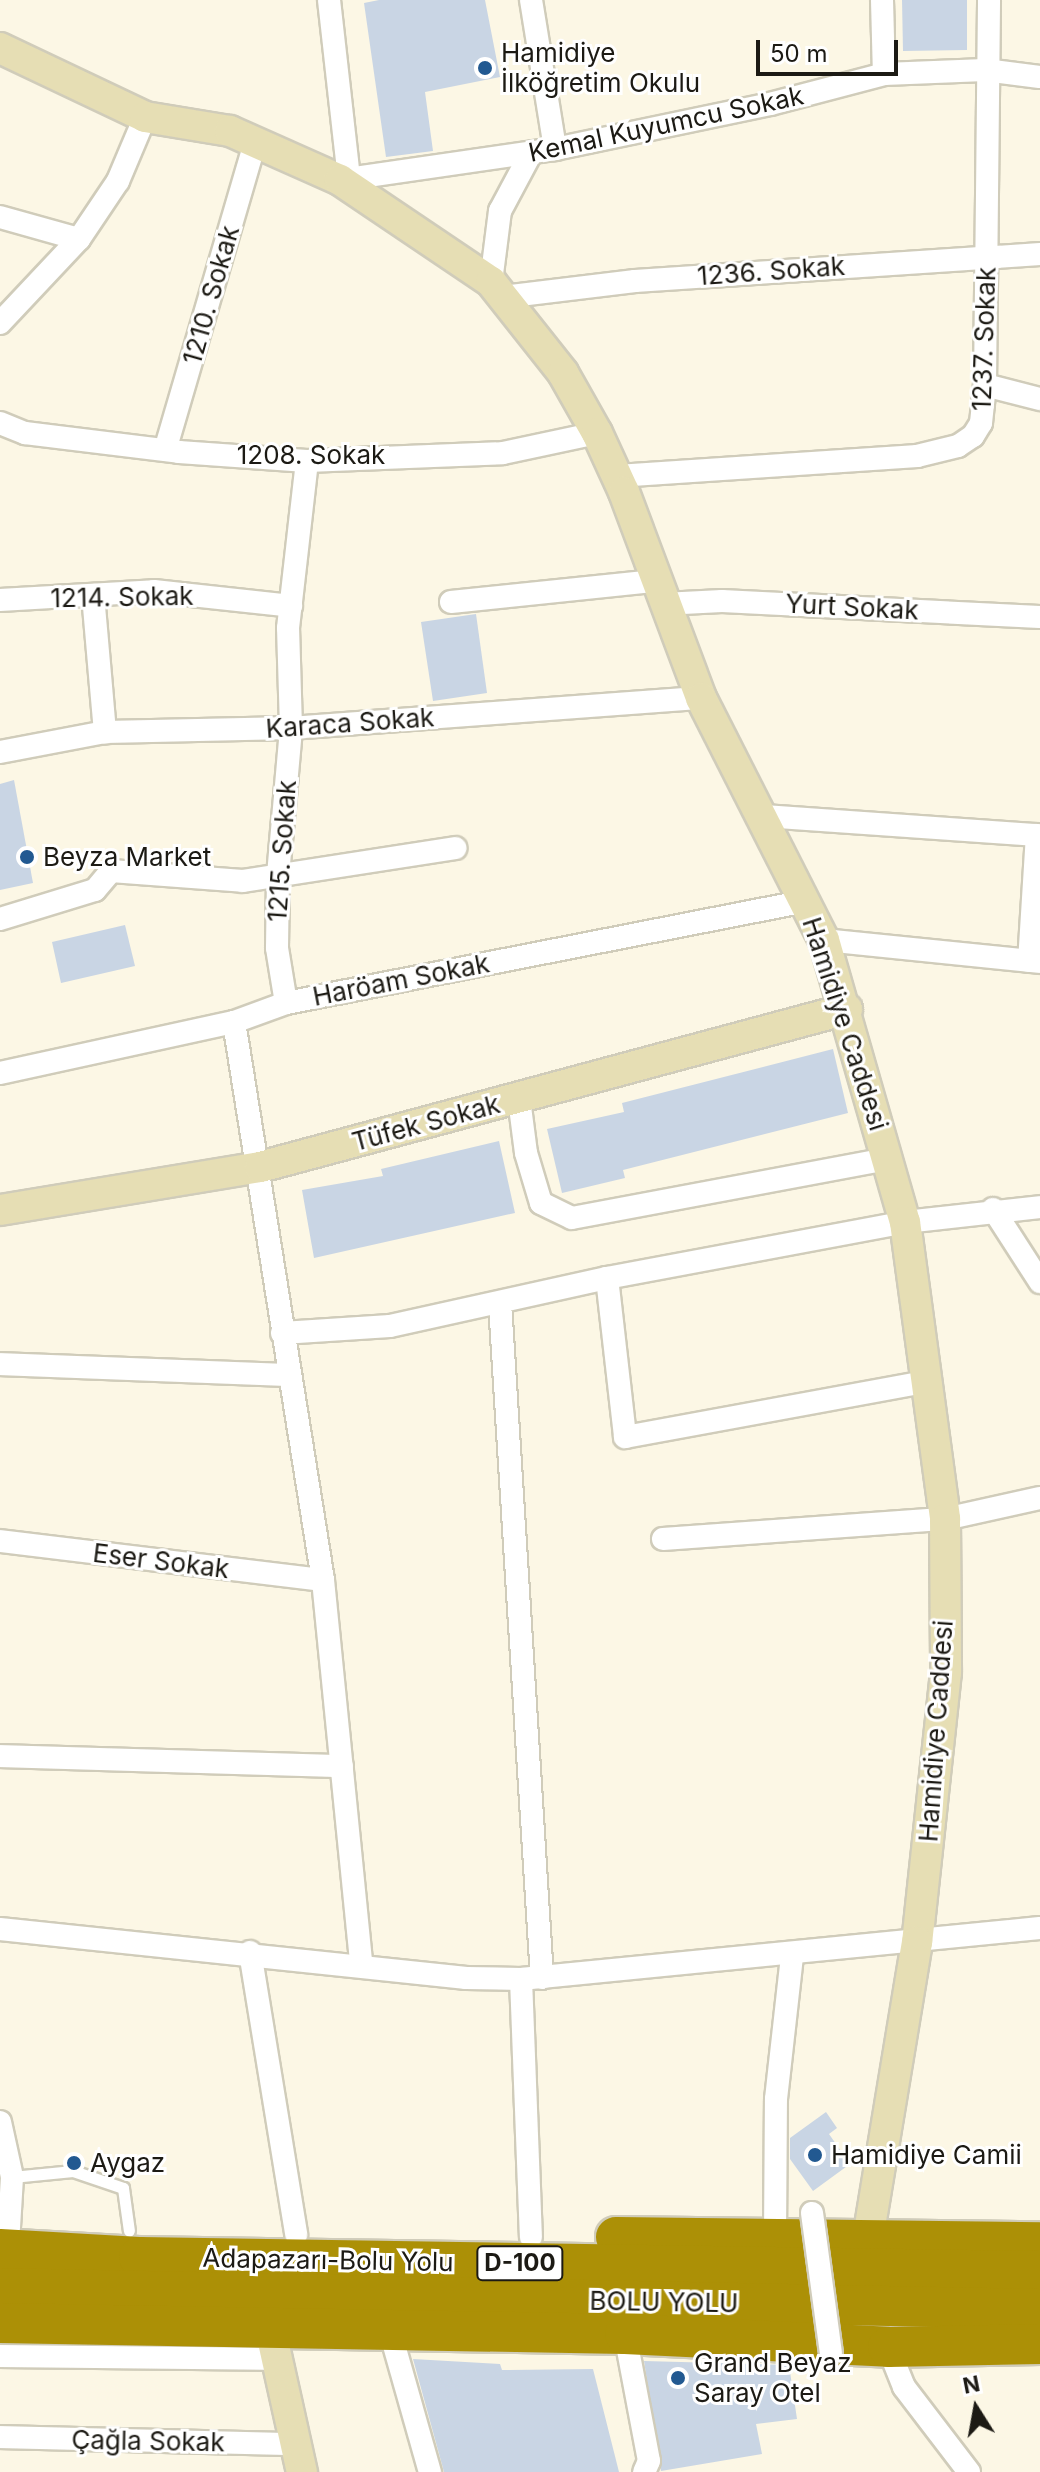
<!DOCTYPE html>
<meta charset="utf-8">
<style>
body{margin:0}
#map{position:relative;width:1040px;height:2472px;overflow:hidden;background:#fcf7e5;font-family:Inter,sans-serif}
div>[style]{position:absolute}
.building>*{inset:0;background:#c9d5e4}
.roads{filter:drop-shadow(2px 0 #d0ccba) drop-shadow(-2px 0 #d0ccba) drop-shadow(0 2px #d0ccba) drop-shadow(0 -2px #d0ccba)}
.lane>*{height:11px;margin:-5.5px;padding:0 5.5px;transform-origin:5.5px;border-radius:5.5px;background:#fff}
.street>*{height:22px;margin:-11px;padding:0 11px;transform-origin:11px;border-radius:11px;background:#fff}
.secondary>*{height:30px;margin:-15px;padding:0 15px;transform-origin:15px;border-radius:15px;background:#e6deb4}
.highway>*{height:40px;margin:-20px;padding:0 20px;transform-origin:20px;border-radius:20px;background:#ac9006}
.bridges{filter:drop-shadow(2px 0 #d0ccba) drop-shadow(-2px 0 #d0ccba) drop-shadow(0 2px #d0ccba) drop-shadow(0 -2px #d0ccba)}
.street-bridge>*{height:22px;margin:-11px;padding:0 11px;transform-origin:11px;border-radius:11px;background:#fff}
.dots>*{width:22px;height:22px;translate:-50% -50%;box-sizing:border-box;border:4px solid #fff;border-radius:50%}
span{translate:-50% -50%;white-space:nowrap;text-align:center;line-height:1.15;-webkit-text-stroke:6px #fff;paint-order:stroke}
.shield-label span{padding:2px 6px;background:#fff;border:2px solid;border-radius:6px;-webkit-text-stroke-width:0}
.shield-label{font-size:24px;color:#1c1a14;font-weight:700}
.poi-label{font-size:26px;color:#1c1a14}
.left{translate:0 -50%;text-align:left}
.street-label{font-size:26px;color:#1c1a14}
.north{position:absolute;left:936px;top:2368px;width:80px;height:80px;-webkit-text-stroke:6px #fff;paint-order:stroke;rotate:349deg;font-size:22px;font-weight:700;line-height:32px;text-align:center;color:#1c1a14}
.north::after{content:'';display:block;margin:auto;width:28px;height:36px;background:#1c1a14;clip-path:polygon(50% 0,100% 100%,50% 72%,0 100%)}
.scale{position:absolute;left:756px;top:40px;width:142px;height:36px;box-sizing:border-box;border:4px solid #1c1a14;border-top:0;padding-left:10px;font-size:24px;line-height:28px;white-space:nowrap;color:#1c1a14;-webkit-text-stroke:6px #fff;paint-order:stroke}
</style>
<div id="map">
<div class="building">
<div style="clip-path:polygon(379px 0,485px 0,500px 77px,425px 92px,433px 151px,386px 157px,364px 3px)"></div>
<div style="clip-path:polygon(902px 0,967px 0,967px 50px,903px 51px)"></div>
<div style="clip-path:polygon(476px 614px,487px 693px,433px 701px,421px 622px)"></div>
<div style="clip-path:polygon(14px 780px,33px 883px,0 890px,0 784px)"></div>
<div style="clip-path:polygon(125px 925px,135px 966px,61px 983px,52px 942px)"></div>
<div style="clip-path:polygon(833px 1049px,848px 1113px,623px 1170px,625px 1178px,562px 1193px,547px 1129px,624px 1112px,622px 1103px)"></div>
<div style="clip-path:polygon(499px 1141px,515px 1213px,314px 1258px,302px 1190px,383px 1176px,381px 1169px)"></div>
<div style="clip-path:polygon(826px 2112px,837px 2128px,829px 2134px,850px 2164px,813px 2191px,790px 2159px,790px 2138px)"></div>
<div style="clip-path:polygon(413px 2359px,500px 2364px,502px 2370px,593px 2369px,619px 2472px,444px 2472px)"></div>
<div style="clip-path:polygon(644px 2361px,789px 2365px,797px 2419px,756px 2424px,762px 2454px,661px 2471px)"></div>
</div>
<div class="roads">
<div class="lane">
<div style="left:12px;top:2177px;width:61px;rotate:-5.6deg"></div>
<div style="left:73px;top:2171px;width:53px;rotate:18.8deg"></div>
<div style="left:123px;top:2188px;width:43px;rotate:82.1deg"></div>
</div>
<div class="street">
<div style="left:329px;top:0;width:180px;rotate:83.6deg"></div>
<div style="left:531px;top:0;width:151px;rotate:80.8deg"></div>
<div style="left:882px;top:0;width:74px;rotate:88.5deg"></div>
<div style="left:340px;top:180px;width:217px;rotate:-8.2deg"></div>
<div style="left:555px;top:149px;width:220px;rotate:-11.8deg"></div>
<div style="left:770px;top:104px;width:118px;rotate:-14.7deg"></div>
<div style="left:884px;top:74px;width:101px;rotate:-2.3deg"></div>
<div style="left:985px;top:70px;width:55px;rotate:7.3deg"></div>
<div style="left:0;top:217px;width:82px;rotate:15.6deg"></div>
<div style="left:491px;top:282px;width:72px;rotate:-82.8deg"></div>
<div style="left:500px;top:211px;width:66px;rotate:-61.9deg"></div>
<div style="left:503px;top:297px;width:133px;rotate:-6.9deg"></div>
<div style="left:635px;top:281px;width:406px;rotate:-3.8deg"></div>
<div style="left:0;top:323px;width:115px;rotate:-46.8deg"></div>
<div style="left:79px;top:239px;width:70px;rotate:-56.1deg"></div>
<div style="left:118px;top:181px;width:69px;rotate:-67.1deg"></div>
<div style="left:985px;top:385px;width:57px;rotate:14.3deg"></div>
<div style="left:0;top:423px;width:27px;rotate:22deg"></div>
<div style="left:25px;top:433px;width:155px;rotate:7deg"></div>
<div style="left:179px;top:452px;width:128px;rotate:4deg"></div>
<div style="left:307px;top:461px;width:196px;rotate:-2.3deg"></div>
<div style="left:503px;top:453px;width:96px;rotate:-12deg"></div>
<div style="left:166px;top:447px;width:318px;rotate:-73.7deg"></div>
<div style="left:617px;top:476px;width:301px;rotate:-3.8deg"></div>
<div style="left:917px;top:456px;width:42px;rotate:-13.7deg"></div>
<div style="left:958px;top:446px;width:18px;rotate:-34deg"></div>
<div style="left:973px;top:436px;width:15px;rotate:-58deg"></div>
<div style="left:981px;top:423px;width:38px;rotate:-84deg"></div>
<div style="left:985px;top:385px;width:385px;rotate:-89.4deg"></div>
<div style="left:93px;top:595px;width:138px;rotate:85deg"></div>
<div style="left:0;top:600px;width:154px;rotate:-3.3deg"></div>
<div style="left:154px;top:591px;width:138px;rotate:6.2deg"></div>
<div style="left:451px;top:602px;width:205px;rotate:-5.9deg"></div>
<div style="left:663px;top:604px;width:59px;rotate:-2.9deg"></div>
<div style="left:722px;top:601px;width:318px;rotate:2.9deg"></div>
<div style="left:0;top:752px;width:107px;rotate:-10.8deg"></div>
<div style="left:105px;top:732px;width:186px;rotate:-1.2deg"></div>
<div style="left:291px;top:728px;width:411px;rotate:-4.2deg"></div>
<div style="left:764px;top:816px;width:274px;rotate:4deg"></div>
<div style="left:1037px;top:835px;width:126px;rotate:93.6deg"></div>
<div style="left:0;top:919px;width:99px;rotate:-17deg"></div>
<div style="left:95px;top:890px;width:25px;rotate:-50deg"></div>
<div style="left:111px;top:871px;width:132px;rotate:4.3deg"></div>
<div style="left:243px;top:881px;width:215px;rotate:-8.8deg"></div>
<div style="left:824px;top:940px;width:217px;rotate:5.8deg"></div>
<div style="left:286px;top:1003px;width:56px;rotate:-99.3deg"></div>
<div style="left:277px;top:948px;width:73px;rotate:-89.2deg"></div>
<div style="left:278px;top:875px;width:148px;rotate:-84.9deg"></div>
<div style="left:291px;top:728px;width:100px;rotate:-91.7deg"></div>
<div style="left:288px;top:628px;width:168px;rotate:-83.5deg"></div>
<div style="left:234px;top:1022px;width:565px;rotate:80.94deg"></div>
<div style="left:323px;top:1580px;width:386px;rotate:84.3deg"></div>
<div style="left:0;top:1073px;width:239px;rotate:-12.3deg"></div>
<div style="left:234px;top:1022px;width:55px;rotate:-20.1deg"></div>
<div style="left:286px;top:1003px;width:530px;rotate:-11.1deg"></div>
<div style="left:519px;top:1099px;width:54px;rotate:82.6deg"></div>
<div style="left:526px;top:1153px;width:52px;rotate:73.3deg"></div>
<div style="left:541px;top:1203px;width:34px;rotate:26deg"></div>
<div style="left:572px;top:1218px;width:321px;rotate:-10.6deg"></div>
<div style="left:993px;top:1209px;width:87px;rotate:57.2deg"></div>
<div style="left:607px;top:1278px;width:160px;rotate:83.5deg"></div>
<div style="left:625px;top:1437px;width:310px;rotate:-10.4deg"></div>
<div style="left:500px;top:1303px;width:676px;rotate:86.44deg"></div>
<div style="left:282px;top:1333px;width:108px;rotate:-3.7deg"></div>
<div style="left:390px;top:1326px;width:222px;rotate:-12.5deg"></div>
<div style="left:607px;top:1278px;width:303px;rotate:-10.6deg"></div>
<div style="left:905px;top:1222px;width:136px;rotate:-6.3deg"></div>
<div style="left:0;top:1364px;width:289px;rotate:2.2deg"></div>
<div style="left:663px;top:1539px;width:283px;rotate:-4.1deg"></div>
<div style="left:945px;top:1519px;width:97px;rotate:-12.5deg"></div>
<div style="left:0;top:1541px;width:325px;rotate:6.9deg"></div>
<div style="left:0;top:1756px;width:342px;rotate:1.7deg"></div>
<div style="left:0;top:1929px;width:469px;rotate:6deg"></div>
<div style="left:466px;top:1978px;width:55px;rotate:1deg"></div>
<div style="left:521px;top:1979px;width:521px;rotate:-5.61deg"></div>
<div style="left:250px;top:1952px;width:286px;rotate:80.7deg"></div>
<div style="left:521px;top:1979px;width:258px;rotate:87.8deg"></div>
<div style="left:0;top:2122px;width:56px;rotate:77.7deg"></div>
<div style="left:12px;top:2177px;width:51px;rotate:93.4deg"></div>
<div style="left:775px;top:2237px;width:138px;rotate:-89.6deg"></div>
<div style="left:776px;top:2099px;width:144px;rotate:-83.6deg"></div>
<div style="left:390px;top:2331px;width:147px;rotate:74.2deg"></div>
<div style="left:625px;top:2334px;width:129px;rotate:79.3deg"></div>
<div style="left:649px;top:2461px;width:12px;rotate:114deg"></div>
<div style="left:888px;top:2347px;width:43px;rotate:68.2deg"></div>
<div style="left:904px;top:2387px;width:107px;rotate:52.6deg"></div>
<div style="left:0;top:2356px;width:277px;rotate:0.6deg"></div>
<div style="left:0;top:2437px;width:296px;rotate:1.4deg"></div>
</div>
<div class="secondary">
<div style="left:0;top:48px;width:161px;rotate:25.4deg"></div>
<div style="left:145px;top:117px;width:86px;rotate:9.4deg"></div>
<div style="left:230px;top:131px;width:120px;rotate:24deg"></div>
<div style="left:340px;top:180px;width:182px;rotate:34deg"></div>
<div style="left:491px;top:282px;width:116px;rotate:51.6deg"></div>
<div style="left:563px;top:373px;width:69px;rotate:60.5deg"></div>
<div style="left:597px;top:433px;width:65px;rotate:65.4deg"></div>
<div style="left:624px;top:492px;width:220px;rotate:69.5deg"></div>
<div style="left:701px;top:698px;width:271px;rotate:63.1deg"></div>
<div style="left:824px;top:940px;width:293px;rotate:74deg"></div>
<div style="left:905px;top:1222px;width:300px;rotate:82.3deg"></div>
<div style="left:945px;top:1519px;width:153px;rotate:89.6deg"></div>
<div style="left:946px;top:1672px;width:272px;rotate:96.1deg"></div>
<div style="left:917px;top:1942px;width:301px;rotate:99.4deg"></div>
<div style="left:0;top:1210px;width:264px;rotate:-9.4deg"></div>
<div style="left:260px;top:1167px;width:608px;rotate:-15.06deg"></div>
<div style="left:270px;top:2328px;width:148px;rotate:77.5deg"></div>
</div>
<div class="highway">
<div style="left:616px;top:2237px;width:424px;rotate:0.7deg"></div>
<div style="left:0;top:2249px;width:139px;rotate:3.3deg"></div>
<div style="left:139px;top:2257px;width:901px;rotate:0.89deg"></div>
<div style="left:0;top:2288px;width:1040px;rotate:1.16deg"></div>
<div style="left:0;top:2323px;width:625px;rotate:1.01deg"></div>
<div style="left:625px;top:2334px;width:263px;rotate:2.8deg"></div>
<div style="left:888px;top:2347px;width:152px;rotate:-1.1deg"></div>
</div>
</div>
<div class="bridges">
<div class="street-bridge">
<div style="left:812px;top:2213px;width:141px;rotate:82.3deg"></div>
</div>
</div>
<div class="dots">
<div style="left:485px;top:68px;background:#225991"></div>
<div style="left:27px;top:857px;background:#225991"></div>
<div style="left:815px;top:2155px;background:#225991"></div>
<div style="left:74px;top:2163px;background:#225991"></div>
<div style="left:678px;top:2378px;background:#225991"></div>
</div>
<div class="shield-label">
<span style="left:520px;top:2263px">D-100</span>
</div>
<div class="poi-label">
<span class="left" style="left:501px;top:68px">Hamidiye<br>İlköğretim Okulu</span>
<span class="left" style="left:43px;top:857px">Beyza Market</span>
<span class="left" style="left:831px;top:2155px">Hamidiye Camii</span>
<span class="left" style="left:90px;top:2163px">Aygaz</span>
<span class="left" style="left:694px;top:2378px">Grand Beyaz<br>Saray Otel</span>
</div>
<div class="street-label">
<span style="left:666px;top:124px;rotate:-12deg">Kemal Kuyumcu Sokak</span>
<span style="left:771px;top:271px;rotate:-4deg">1236. Sokak</span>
<span style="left:211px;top:295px;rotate:-74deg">1210. Sokak</span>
<span style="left:984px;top:339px;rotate:-88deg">1237. Sokak</span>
<span style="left:311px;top:455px">1208. Sokak</span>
<span style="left:122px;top:597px;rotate:-1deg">1214. Sokak</span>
<span style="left:852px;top:607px;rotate:3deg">Yurt Sokak</span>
<span style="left:350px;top:723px;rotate:-4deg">Karaca Sokak</span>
<span style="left:282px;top:851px;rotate:-86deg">1215. Sokak</span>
<span style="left:401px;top:980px;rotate:-11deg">Haröam Sokak</span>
<span style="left:845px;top:1024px;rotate:72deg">Hamidiye Caddesi</span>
<span style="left:426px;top:1123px;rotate:-15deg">Tüfek Sokak</span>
<span style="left:161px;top:1561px;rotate:7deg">Eser Sokak</span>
<span style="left:936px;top:1731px;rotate:-86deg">Hamidiye Caddesi</span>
<span style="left:328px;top:2260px;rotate:1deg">Adapazarı-Bolu Yolu</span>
<span style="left:664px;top:2302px;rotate:1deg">BOLU YOLU</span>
<span style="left:148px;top:2441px;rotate:1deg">Çağla Sokak</span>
</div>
<div class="north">N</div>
<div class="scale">50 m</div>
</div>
